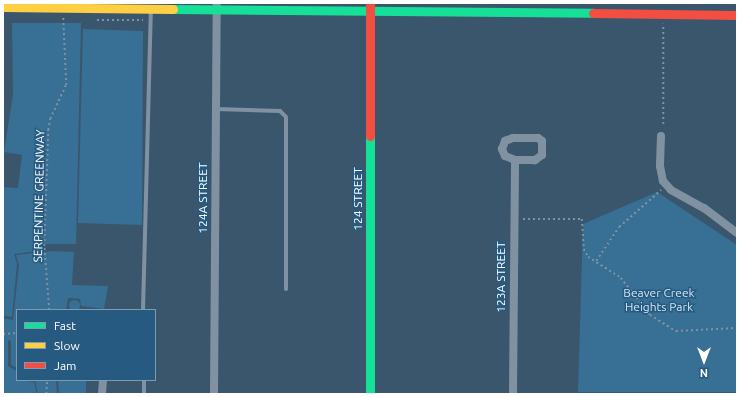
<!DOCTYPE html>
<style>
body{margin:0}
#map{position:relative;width:740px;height:397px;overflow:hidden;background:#3a566c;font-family:Ubuntu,sans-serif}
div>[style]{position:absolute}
.green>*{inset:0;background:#376f95}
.round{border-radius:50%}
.path>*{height:1.5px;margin-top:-0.75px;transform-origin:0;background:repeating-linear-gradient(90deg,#8092a2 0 2px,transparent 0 5px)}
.lane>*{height:4px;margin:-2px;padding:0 2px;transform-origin:2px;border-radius:2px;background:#8092a2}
.street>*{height:8px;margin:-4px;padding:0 4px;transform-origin:4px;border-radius:4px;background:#8092a2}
.fast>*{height:9px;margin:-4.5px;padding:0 4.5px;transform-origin:4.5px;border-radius:4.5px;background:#16e098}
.slow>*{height:9px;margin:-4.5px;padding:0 4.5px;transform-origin:4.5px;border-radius:4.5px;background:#ffcf43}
.jam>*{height:9px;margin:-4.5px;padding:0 4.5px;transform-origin:4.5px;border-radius:4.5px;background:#f24e42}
span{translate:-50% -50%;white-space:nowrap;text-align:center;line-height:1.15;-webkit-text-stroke:3px #265a80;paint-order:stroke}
.street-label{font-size:12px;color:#fff}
.park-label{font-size:12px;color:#d0e6f5}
.frame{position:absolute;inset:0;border:4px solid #fff;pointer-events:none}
.legend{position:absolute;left:16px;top:309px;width:140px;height:72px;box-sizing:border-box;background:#265a80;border:1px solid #7d9cb3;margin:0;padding:5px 7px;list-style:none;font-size:12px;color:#fff}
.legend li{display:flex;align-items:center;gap:8px;height:20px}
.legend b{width:20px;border:1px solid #7d9cb3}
.north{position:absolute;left:684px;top:341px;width:40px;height:40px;-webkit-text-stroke:3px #265a80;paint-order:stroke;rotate:180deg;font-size:11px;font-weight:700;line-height:16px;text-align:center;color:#fff}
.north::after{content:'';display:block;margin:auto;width:14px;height:18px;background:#fff;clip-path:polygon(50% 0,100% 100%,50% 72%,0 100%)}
</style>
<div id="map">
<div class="green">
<div style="clip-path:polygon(12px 23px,81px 23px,76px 244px,38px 244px,38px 251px,14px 254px,17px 264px,12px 317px,3px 316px,3px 187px,18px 188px,22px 155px,4px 152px,13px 95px)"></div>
<div style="clip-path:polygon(83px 29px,143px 31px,142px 225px,78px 223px)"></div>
<div style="clip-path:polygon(657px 192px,737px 245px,737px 392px,578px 392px,583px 224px)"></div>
<div style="clip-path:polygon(52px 251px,74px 252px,72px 285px,108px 286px,104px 309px,81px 306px,80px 299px,68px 298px,66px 310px,17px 310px,17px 368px,11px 365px,11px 341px,8px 340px,8px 366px,17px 371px,17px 380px,34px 382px,37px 394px,3px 394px,3px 318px,13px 320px,19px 265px,16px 255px)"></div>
<div class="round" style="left:68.5px;top:299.5px;width:11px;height:11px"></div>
<div style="clip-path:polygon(35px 380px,56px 380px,57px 394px,38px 394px)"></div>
<div style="clip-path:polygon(58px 380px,86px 380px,86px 394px,59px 394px)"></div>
</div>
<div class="path">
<div style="left:97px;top:20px;width:46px"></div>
<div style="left:663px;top:124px;width:100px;rotate:-90deg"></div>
<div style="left:523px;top:219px;width:59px"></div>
<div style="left:582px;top:219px;width:30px;rotate:86deg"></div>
<div style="left:584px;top:249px;width:9px;rotate:63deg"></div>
<div style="left:588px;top:257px;width:39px;rotate:32deg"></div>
<div style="left:621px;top:278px;width:47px;rotate:51.9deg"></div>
<div style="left:650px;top:315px;width:31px;rotate:32deg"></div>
<div style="left:676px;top:331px;width:61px;rotate:-2.8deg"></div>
<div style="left:596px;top:261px;width:41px;rotate:-55.9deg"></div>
<div style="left:619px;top:227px;width:56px;rotate:-41.4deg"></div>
<div style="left:49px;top:310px;width:64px;rotate:-94.5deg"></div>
<div style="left:44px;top:246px;width:116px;rotate:-88deg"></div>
<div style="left:48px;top:130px;width:11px;rotate:-80deg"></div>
<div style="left:50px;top:119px;width:38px;rotate:-65deg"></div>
<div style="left:66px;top:85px;width:67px;rotate:-92.6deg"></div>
<div style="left:3px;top:334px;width:14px;rotate:-4deg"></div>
<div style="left:46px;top:394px;width:14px;rotate:-86deg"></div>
</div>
<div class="lane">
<div style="left:216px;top:109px;width:64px;rotate:1.8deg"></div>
<div style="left:280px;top:111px;width:8px;rotate:45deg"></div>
<div style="left:286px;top:117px;width:172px;rotate:90deg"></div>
<div style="left:143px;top:310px;width:301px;rotate:-88.5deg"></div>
<div style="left:144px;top:380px;width:14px;rotate:90deg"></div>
</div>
<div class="street">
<div style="left:661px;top:136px;width:30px;rotate:92deg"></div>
<div style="left:660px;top:166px;width:15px;rotate:79deg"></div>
<div style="left:663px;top:181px;width:12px;rotate:48deg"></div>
<div style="left:671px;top:190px;width:38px;rotate:29deg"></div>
<div style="left:704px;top:208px;width:41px;rotate:37.1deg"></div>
<div style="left:513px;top:138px;width:25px"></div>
<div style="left:538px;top:138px;width:5px;rotate:37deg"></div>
<div style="left:542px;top:141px;width:14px;rotate:90deg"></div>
<div style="left:542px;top:155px;width:9px;rotate:144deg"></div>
<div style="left:535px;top:160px;width:20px;rotate:180deg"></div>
<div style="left:515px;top:160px;width:11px;rotate:-158deg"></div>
<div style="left:505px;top:156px;width:8px;rotate:-113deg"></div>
<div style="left:502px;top:149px;width:9px;rotate:-69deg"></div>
<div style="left:505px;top:141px;width:9px;rotate:-21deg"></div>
<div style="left:102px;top:394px;width:14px;rotate:-86deg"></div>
<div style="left:214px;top:394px;width:391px;rotate:-89.6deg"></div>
<div style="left:513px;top:394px;width:234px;rotate:-89.5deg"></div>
</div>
<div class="fast">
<div style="left:173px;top:9px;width:420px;rotate:0.5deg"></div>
<div style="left:370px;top:136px;width:258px;rotate:90deg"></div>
</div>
<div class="slow">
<div style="left:3px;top:7px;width:170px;rotate:0.7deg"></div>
</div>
<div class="jam">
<div style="left:370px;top:4px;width:132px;rotate:90deg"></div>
<div style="left:593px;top:13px;width:144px;rotate:0.8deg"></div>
</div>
<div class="street-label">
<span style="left:39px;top:196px;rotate:-89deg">SERPENTINE GREENWAY</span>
<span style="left:203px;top:198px;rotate:-90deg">124A STREET</span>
<span style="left:358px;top:199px;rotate:-90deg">124 STREET</span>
<span style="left:501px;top:277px;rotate:-90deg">123A STREET</span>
</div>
<div class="park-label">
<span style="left:659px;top:300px">Beaver Creek<br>Heights Park</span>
</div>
<div class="frame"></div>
<ul class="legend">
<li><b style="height:5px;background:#16e098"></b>Fast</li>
<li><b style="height:5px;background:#ffcf43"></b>Slow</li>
<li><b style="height:5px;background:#f24e42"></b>Jam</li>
</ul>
<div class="north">N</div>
</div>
